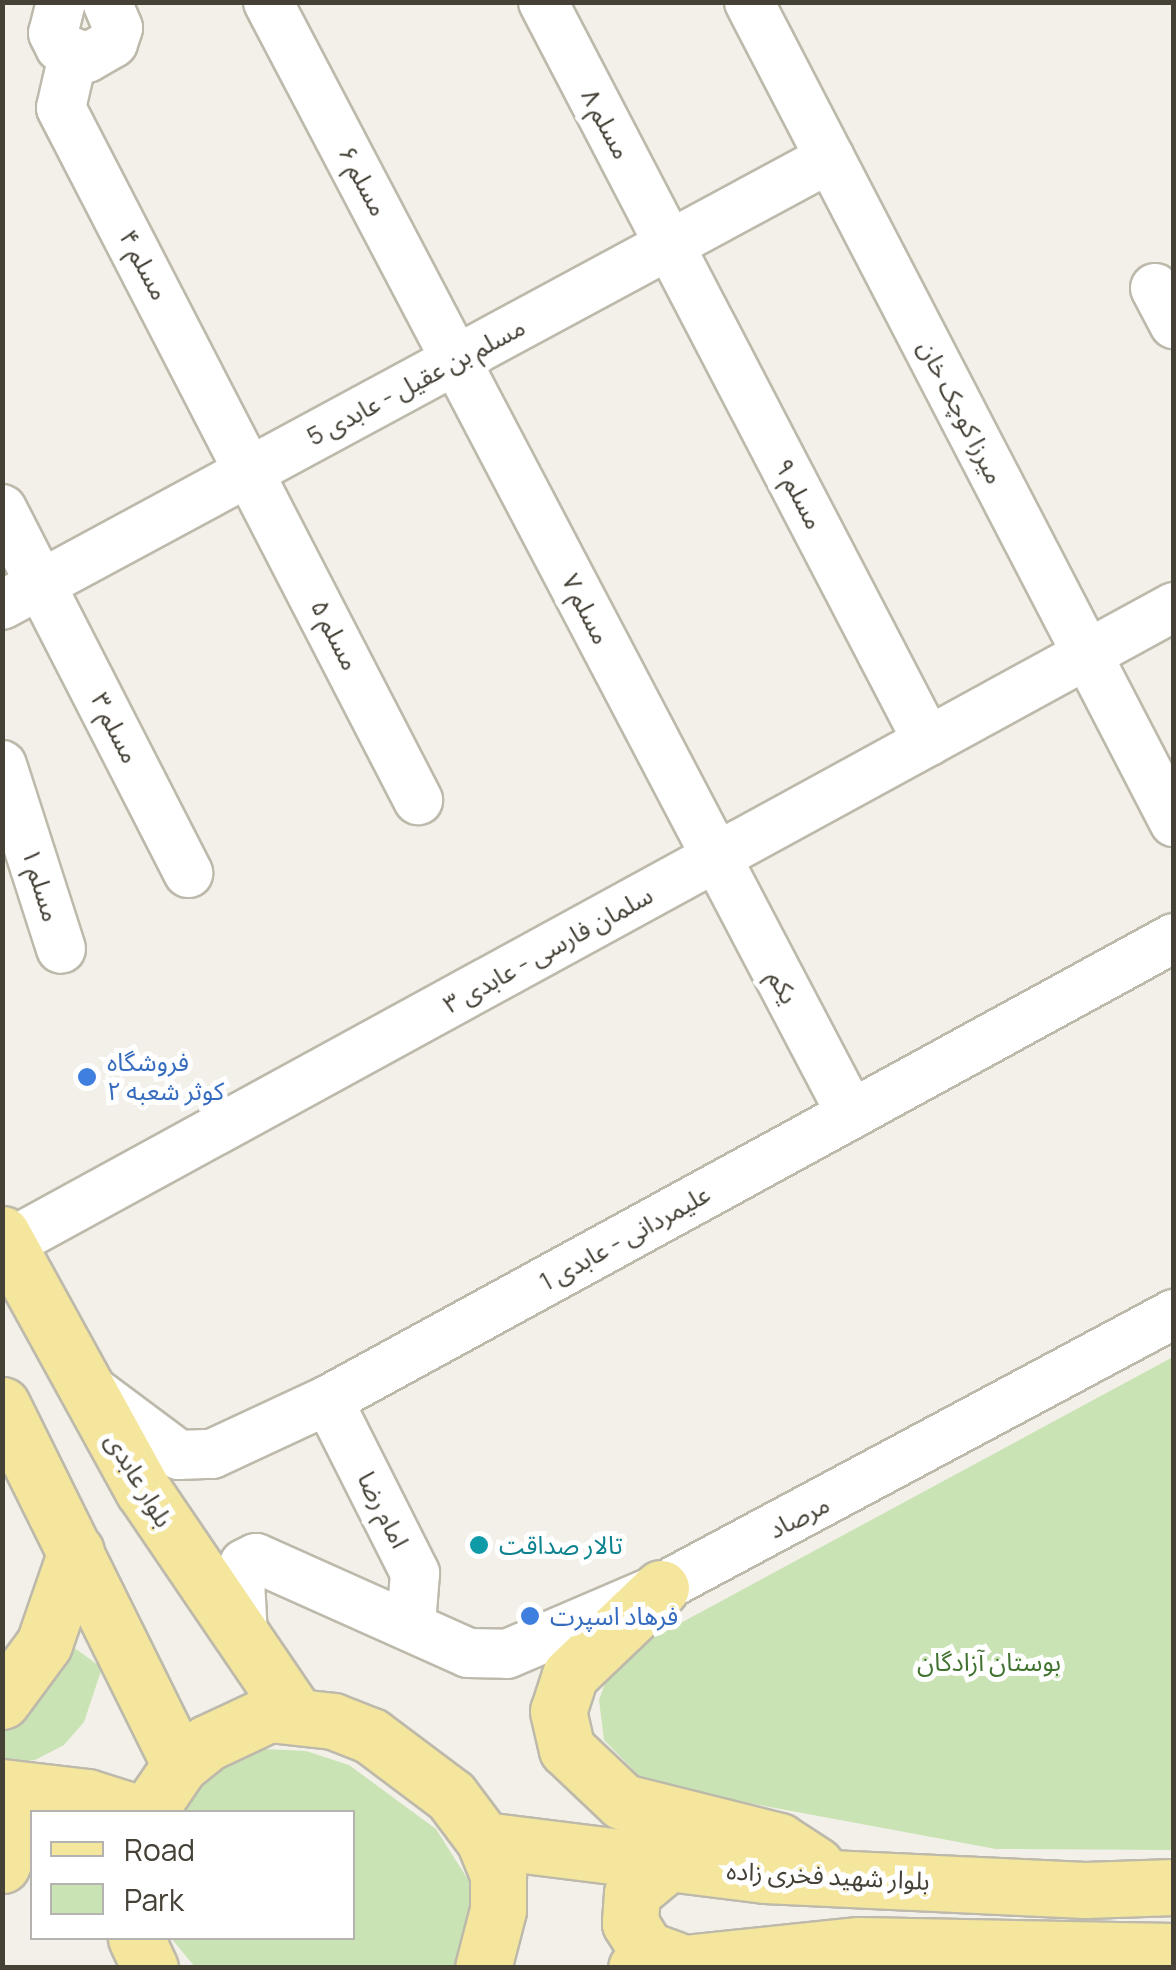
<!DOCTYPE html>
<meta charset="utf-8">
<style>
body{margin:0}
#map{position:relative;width:1176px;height:1970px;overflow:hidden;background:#f2f0e8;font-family:Manrope,"Noto Sans Arabic",sans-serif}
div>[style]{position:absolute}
.green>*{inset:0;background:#c9e3b4}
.roads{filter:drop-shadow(2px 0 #bdb9ab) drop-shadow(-2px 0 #bdb9ab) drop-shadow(0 2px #bdb9ab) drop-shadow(0 -2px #bdb9ab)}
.minor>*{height:48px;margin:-24px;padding:0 24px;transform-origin:24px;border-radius:24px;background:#fff}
.major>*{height:55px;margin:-27.5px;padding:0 27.5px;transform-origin:27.5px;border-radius:27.5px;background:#f5e69e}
.dots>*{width:28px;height:28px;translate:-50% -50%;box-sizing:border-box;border:5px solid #fff;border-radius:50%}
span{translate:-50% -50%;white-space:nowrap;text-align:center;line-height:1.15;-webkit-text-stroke:10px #fff;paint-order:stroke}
.street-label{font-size:25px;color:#454137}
.shop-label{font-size:25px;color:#366cbe}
.left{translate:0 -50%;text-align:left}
.culture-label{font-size:25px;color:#0d838f}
.park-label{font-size:25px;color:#41722f}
.frame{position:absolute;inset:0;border:5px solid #454137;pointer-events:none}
.legend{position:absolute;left:30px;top:1810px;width:325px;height:130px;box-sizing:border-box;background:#fff;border:2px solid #b5b3af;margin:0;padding:12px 18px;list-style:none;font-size:30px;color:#454137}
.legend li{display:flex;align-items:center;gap:20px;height:50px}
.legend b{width:50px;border:2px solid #b5b3af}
</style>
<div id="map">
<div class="green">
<div style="clip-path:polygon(1173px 1357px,1173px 1850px,996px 1849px,647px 1784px,604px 1740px,599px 1700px,614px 1659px)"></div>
<div style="clip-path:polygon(65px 1641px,102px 1668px,84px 1722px,64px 1745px,35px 1760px,3px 1764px,2px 1727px)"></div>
<div style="clip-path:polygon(265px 1749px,306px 1751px,349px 1765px,436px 1829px,472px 1886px,468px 1967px,195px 1967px,171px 1938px,352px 1938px,352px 1812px,171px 1812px,192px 1783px,226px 1760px)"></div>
</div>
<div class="roads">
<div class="minor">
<div style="left:61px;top:2px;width:32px;rotate:104deg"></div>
<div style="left:53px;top:33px;width:16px;rotate:63deg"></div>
<div style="left:60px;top:47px;width:29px;rotate:22deg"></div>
<div style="left:87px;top:58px;width:30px;rotate:-30deg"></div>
<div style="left:113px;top:43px;width:16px;rotate:-72deg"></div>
<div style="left:118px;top:28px;width:28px;rotate:-113deg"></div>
<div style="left:268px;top:2px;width:1256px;rotate:62.33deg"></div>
<div style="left:543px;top:2px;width:834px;rotate:62.51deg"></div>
<div style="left:749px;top:2px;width:924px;rotate:62.6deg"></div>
<div style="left:73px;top:56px;width:53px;rotate:103deg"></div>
<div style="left:61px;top:108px;width:779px;rotate:62.71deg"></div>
<div style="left:1155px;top:288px;width:41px;rotate:62.2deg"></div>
<div style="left:2px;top:509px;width:409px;rotate:62.9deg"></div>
<div style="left:2px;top:605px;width:941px;rotate:-28.36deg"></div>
<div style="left:2px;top:765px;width:193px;rotate:72.2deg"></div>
<div style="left:8px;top:1244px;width:1329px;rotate:-28.65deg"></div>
<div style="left:93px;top:1391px;width:107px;rotate:36.7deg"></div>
<div style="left:179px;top:1455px;width:33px;rotate:-2deg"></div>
<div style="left:212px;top:1454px;width:128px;rotate:-25deg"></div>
<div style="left:328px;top:1400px;width:964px;rotate:-28.64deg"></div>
<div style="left:328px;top:1400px;width:194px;rotate:63.3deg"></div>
<div style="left:415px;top:1573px;width:51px;rotate:94.5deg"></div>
<div style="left:243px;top:1636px;width:56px;rotate:-93.1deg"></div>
<div style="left:240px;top:1580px;width:16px;rotate:-76deg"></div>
<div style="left:244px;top:1564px;width:13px;rotate:-27deg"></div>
<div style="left:256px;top:1558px;width:232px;rotate:24.1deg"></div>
<div style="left:468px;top:1653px;width:39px;rotate:1deg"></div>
<div style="left:507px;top:1654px;width:168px;rotate:-23.2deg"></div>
<div style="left:661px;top:1588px;width:582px;rotate:-28.11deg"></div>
</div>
<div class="major">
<div style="left:2px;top:1234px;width:292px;rotate:61.2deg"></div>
<div style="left:143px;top:1490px;width:271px;rotate:55.8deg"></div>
<div style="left:2px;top:1405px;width:402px;rotate:63.7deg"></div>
<div style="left:661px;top:1588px;width:126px;rotate:136.3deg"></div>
<div style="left:570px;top:1675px;width:38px;rotate:108deg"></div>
<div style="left:558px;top:1711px;width:39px;rotate:77deg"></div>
<div style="left:567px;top:1749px;width:77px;rotate:43.4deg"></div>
<div style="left:623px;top:1802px;width:161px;rotate:14deg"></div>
<div style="left:779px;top:1841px;width:44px;rotate:33deg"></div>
<div style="left:2px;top:1701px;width:71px;rotate:-53.6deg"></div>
<div style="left:44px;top:1644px;width:98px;rotate:-71deg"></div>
<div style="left:2px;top:1787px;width:86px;rotate:6.7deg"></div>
<div style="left:87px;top:1797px;width:50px;rotate:17.4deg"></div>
<div style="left:2px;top:1789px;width:38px;rotate:65deg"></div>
<div style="left:18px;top:1823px;width:45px;rotate:110.9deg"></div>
<div style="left:148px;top:1812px;width:57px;rotate:-55.8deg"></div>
<div style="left:180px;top:1765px;width:35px;rotate:-39deg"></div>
<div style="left:207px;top:1743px;width:68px;rotate:-25.1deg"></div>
<div style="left:269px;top:1714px;width:64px;rotate:6.2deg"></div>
<div style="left:333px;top:1721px;width:41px;rotate:21.5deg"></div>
<div style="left:371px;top:1736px;width:100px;rotate:36.9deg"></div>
<div style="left:451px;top:1796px;width:55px;rotate:53.1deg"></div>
<div style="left:484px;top:1840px;width:38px;rotate:68deg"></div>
<div style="left:498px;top:1875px;width:35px;rotate:90deg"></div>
<div style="left:498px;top:1910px;width:60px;rotate:104.5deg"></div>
<div style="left:484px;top:1840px;width:283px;rotate:7.1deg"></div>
<div style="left:765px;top:1875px;width:320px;rotate:2.7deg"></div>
<div style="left:1085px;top:1890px;width:89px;rotate:-1.9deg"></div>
<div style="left:666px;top:1865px;width:44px;rotate:140.5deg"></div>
<div style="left:632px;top:1893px;width:30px;rotate:94deg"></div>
<div style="left:630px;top:1923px;width:31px;rotate:58deg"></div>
<div style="left:646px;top:1949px;width:30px;rotate:20deg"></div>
<div style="left:136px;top:1938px;width:33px;rotate:65deg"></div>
<div style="left:636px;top:1968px;width:224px;rotate:-5.9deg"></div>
<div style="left:859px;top:1945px;width:315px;rotate:1.1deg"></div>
</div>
</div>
<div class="dots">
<div style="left:87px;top:1077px;background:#3f7fe0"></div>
<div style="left:479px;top:1545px;background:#0f9aa8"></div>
<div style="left:530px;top:1616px;background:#3f7fe0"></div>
</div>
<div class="street-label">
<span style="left:606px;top:124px;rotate:62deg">مسلم ۸</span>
<span style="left:363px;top:181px;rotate:62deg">مسلم ۶</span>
<span style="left:144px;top:265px;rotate:62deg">مسلم ۴</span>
<span style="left:416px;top:382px;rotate:-28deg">مسلم بن عقیل - عابدی 5</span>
<span style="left:961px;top:412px;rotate:63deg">میرزا کوچک خان</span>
<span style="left:799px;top:494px;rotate:63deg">مسلم ۹</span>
<span style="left:586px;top:609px;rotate:63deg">مسلم ۷</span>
<span style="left:335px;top:635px;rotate:63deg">مسلم ۵</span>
<span style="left:115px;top:728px;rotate:63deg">مسلم ۳</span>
<span style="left:41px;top:885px;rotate:73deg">مسلم ۱</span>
<span style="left:548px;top:950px;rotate:-29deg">سلمان فارسی - عابدی ۳</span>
<span style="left:783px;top:987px;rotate:62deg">یکم</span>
<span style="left:625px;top:1238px;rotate:-29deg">علیمردانی - عابدی 1</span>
<span style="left:139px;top:1480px;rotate:59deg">بلوار عابدی</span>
<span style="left:383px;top:1510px;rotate:63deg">امام رضا</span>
<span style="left:799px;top:1517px;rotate:-27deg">مرصاد</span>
<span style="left:828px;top:1876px;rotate:3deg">بلوار شهید فخری زاده</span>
</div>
<div class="shop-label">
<span class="left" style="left:107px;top:1077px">فروشگاه<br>کوثر شعبه ۲</span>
<span class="left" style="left:550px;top:1616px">فرهاد اسپرت</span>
</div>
<div class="culture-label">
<span class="left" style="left:499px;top:1545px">تالار صداقت</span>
</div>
<div class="park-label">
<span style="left:989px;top:1662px">بوستان آزادگان</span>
</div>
<div class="frame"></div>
<ul class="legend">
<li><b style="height:12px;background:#f5e69e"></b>Road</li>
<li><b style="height:28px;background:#c9e3b4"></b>Park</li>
</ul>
</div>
